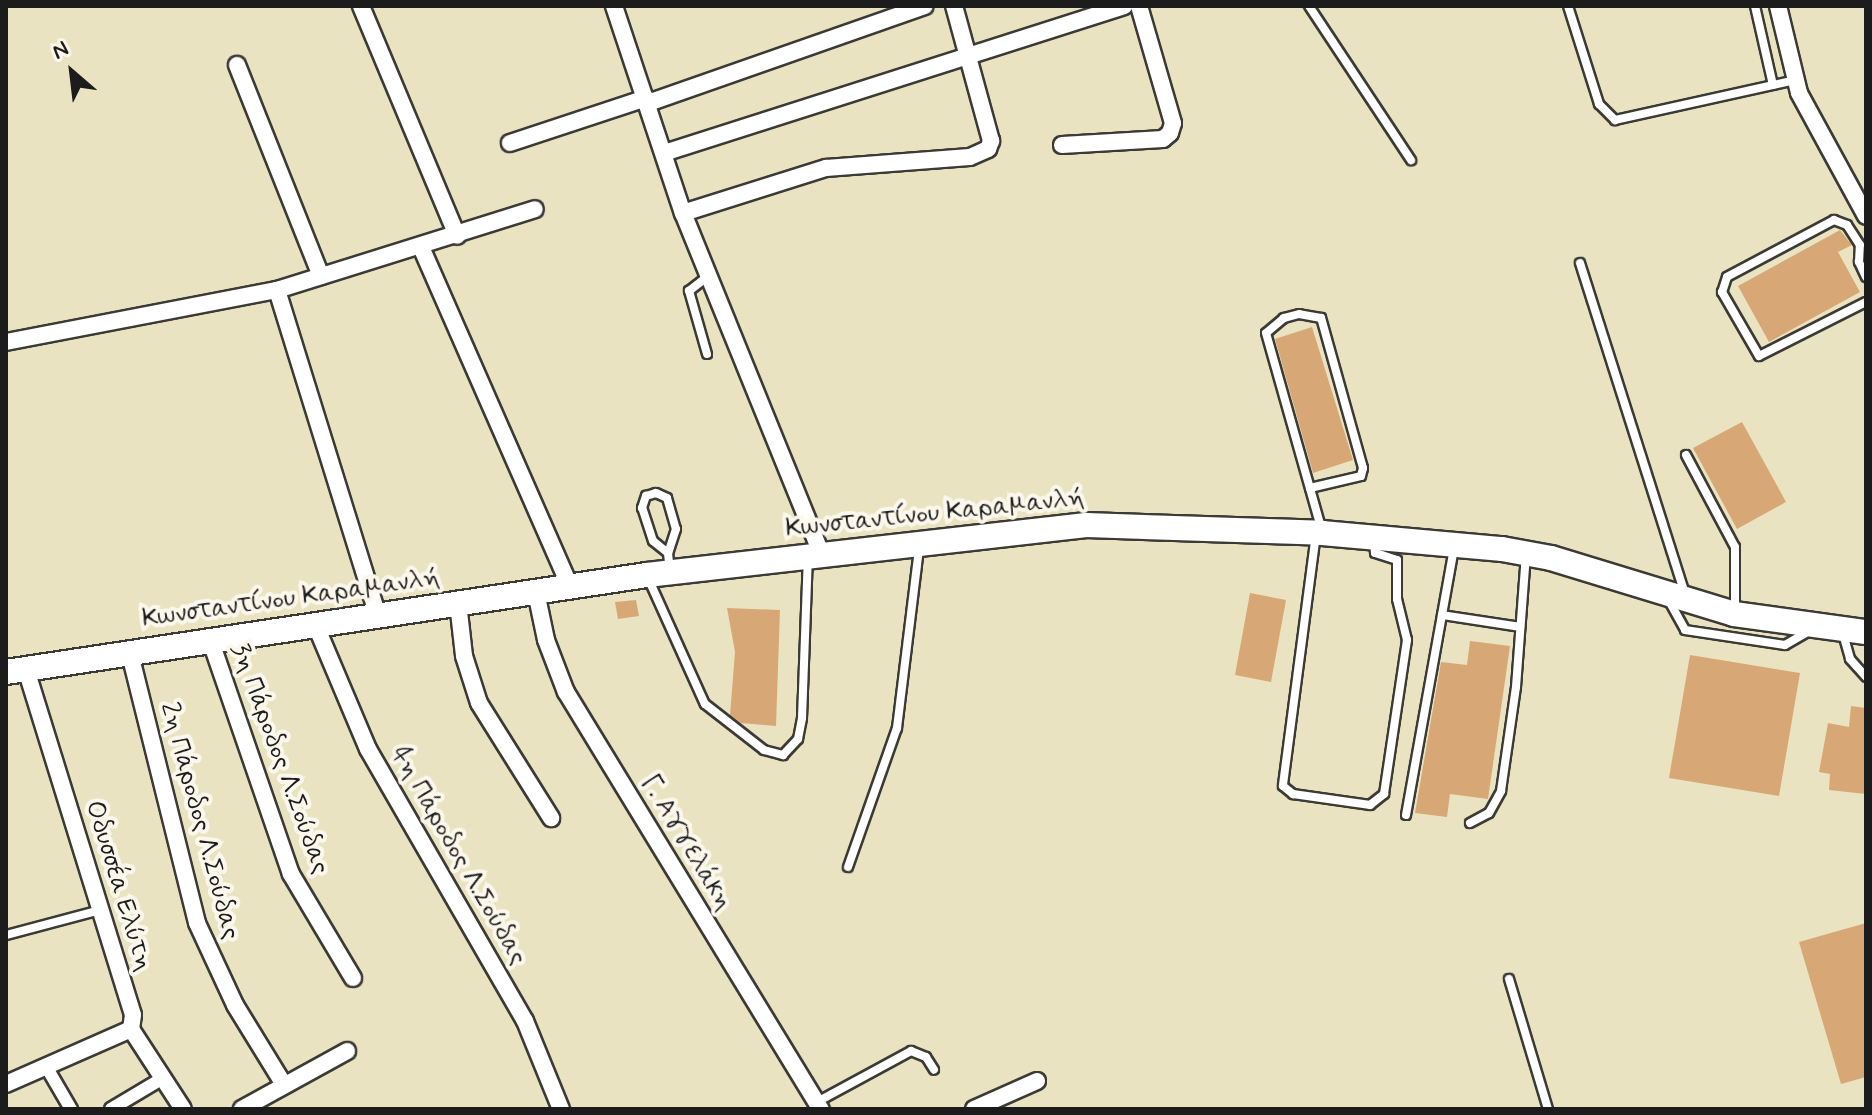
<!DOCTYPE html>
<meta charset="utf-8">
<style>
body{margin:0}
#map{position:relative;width:1872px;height:1115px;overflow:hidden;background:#eae3c1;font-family:Mynerve,sans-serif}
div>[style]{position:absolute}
.building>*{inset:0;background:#d7a875}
.roads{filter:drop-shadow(2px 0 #3b3a35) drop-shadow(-2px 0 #3b3a35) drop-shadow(0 2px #3b3a35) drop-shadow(0 -2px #3b3a35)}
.service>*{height:8px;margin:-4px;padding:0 4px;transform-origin:4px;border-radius:4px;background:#fff}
.pedestrian>*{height:12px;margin:-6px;padding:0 6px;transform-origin:6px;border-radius:6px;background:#fff}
.minor>*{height:16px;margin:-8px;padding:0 8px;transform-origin:8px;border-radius:8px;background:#fff}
.primary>*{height:24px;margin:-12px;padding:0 12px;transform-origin:12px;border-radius:12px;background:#fff}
span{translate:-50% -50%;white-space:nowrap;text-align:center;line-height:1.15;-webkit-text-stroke:8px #fbf7ec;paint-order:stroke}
.street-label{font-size:26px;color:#1c1c1c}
.frame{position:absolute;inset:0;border:8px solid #1c1c1c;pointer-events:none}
.north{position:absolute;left:32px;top:32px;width:80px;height:80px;-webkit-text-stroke:6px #fbf7ec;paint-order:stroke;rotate:332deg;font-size:22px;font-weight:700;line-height:32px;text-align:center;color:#1c1c1c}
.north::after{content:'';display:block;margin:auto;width:28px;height:36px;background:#1c1c1c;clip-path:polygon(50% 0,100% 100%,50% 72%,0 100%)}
</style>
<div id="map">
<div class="building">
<div style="clip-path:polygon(1840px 230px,1852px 245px,1838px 252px,1860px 292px,1769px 342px,1738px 286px)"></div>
<div style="clip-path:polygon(1312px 327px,1353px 460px,1313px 473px,1275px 339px)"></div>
<div style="clip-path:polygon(1742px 422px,1786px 502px,1737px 529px,1693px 448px)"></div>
<div style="clip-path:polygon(1250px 593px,1286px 600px,1271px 682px,1235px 675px)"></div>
<div style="clip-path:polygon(636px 600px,639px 616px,618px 619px,615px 602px)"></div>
<div style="clip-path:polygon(727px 608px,780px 610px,776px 726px,741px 723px,730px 715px,735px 652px)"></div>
<div style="clip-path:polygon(1470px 641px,1510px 646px,1488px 799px,1450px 794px,1447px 817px,1415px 813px,1441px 662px,1467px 665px)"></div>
<div style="clip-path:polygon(1690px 655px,1800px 673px,1779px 796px,1669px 778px)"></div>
<div style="clip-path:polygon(1851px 706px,1866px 708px,1866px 794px,1829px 790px,1830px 774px,1819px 772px,1828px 723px,1849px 727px)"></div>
<div style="clip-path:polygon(1866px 923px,1866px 1077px,1841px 1084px,1799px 942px)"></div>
</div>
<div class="roads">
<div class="service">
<div style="left:1309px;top:6px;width:185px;rotate:56.5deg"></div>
<div style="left:1568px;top:6px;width:103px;rotate:72.4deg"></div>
<div style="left:1599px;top:104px;width:23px;rotate:45deg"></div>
<div style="left:1615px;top:120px;width:184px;rotate:-12.5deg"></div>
<div style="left:1755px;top:6px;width:81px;rotate:77.2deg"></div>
<div style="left:1580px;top:263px;width:348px;rotate:72.4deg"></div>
<div style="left:1866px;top:277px;width:17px;rotate:-115deg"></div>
<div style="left:1859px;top:262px;width:17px;rotate:-87deg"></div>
<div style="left:1860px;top:245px;width:24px;rotate:-123deg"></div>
<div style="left:1847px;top:225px;width:14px;rotate:-159deg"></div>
<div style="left:1834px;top:220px;width:121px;rotate:152deg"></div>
<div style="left:1727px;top:277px;width:16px;rotate:108deg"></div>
<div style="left:1722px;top:292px;width:74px;rotate:60deg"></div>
<div style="left:1759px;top:356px;width:120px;rotate:-26.8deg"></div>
<div style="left:707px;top:354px;width:66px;rotate:-105.9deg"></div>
<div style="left:689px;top:291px;width:24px;rotate:-38deg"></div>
<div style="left:1686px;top:455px;width:104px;rotate:62deg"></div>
<div style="left:1735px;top:547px;width:62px;rotate:90deg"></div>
<div style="left:1310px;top:488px;width:52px;rotate:-13.2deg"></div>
<div style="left:1361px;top:476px;width:8px;rotate:-76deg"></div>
<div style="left:1363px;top:468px;width:156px;rotate:-105.6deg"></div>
<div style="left:1321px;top:318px;width:22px;rotate:-170deg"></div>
<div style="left:1299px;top:314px;width:16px;rotate:165deg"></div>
<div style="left:1284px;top:318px;width:23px;rotate:140deg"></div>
<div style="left:1266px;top:333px;width:203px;rotate:74.2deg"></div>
<div style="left:1316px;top:534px;width:254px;rotate:97.5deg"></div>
<div style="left:1283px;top:786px;width:13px;rotate:39deg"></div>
<div style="left:1293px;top:794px;width:78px;rotate:8.1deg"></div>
<div style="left:1370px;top:805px;width:18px;rotate:-38deg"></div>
<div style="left:1384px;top:794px;width:156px;rotate:-81.5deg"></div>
<div style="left:1407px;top:640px;width:42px;rotate:-103.7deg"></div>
<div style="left:1397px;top:599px;width:39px;rotate:-90deg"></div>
<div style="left:1397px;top:560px;width:23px;rotate:-162deg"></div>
<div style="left:1375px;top:553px;width:12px;rotate:-95deg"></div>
<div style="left:668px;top:553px;width:19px;rotate:-141deg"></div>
<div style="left:653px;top:541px;width:35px;rotate:-108deg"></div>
<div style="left:642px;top:508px;width:13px;rotate:-72deg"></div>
<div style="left:646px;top:496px;width:10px;rotate:-17deg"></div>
<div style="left:656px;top:493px;width:12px;rotate:24deg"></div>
<div style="left:667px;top:498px;width:32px;rotate:74deg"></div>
<div style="left:676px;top:529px;width:25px;rotate:108deg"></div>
<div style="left:668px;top:553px;width:18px;rotate:84deg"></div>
<div style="left:648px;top:578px;width:138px;rotate:65.7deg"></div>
<div style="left:705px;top:704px;width:75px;rotate:37.9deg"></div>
<div style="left:764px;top:750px;width:20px;rotate:15deg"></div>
<div style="left:783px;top:755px;width:22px;rotate:-47deg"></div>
<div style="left:798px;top:739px;width:21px;rotate:-79deg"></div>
<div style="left:802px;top:718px;width:160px;rotate:-87.9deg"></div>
<div style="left:1668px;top:599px;width:35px;rotate:61deg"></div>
<div style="left:1685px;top:630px;width:101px;rotate:8.5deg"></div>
<div style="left:1785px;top:645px;width:32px;rotate:-30deg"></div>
<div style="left:1442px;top:615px;width:79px;rotate:8.7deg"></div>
<div style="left:1843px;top:634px;width:26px;rotate:74deg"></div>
<div style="left:1850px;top:659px;width:24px;rotate:48deg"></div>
<div style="left:1406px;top:815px;width:272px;rotate:-79.8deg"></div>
<div style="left:1470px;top:823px;width:21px;rotate:-28deg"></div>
<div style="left:1489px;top:813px;width:25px;rotate:-61deg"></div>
<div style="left:1501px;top:791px;width:105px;rotate:-81.8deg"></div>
<div style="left:1516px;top:687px;width:133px;rotate:-85.7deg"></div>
<div style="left:848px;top:867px;width:147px;rotate:-70.6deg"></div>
<div style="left:897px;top:728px;width:181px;rotate:-83deg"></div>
<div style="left:6px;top:935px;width:97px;rotate:-14.9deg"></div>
<div style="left:1509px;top:979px;width:136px;rotate:73.3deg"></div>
<div style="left:817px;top:1102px;width:107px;rotate:-28.5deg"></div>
<div style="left:911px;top:1051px;width:16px;rotate:22deg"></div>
<div style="left:926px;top:1057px;width:15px;rotate:58deg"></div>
</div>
<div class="pedestrian">
<div style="left:47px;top:1068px;width:48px;rotate:59.7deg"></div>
<div style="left:111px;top:1109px;width:61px;rotate:-30.8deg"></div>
</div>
<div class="minor">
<div style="left:361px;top:6px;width:249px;rotate:67.3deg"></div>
<div style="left:614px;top:6px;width:218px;rotate:71.6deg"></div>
<div style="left:683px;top:213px;width:367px;rotate:67.9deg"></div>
<div style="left:1778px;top:6px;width:89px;rotate:76.4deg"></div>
<div style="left:1799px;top:93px;width:140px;rotate:61.4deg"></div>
<div style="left:237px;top:65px;width:227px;rotate:68.3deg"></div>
<div style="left:648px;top:103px;width:293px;rotate:-19.3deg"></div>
<div style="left:510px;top:143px;width:143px;rotate:-18.3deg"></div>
<div style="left:1062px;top:145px;width:101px;rotate:-3.4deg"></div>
<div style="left:1163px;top:139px;width:9px;rotate:-41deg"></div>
<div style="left:1170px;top:133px;width:10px;rotate:-73deg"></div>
<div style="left:1173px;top:123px;width:122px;rotate:-106.2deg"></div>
<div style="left:664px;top:153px;width:483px;rotate:-17.7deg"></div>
<div style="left:683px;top:213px;width:150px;rotate:-17.5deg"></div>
<div style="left:826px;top:168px;width:144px;rotate:-4.4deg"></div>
<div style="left:970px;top:157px;width:20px;rotate:-24deg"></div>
<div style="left:988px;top:149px;width:9px;rotate:-69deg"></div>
<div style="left:991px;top:141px;width:140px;rotate:-105.3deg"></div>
<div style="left:421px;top:247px;width:371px;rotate:66.3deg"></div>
<div style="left:277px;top:290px;width:342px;rotate:72.8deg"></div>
<div style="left:6px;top:342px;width:276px;rotate:-10.9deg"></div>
<div style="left:277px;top:290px;width:270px;rotate:-17.4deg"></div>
<div style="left:536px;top:592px;width:49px;rotate:78.2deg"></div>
<div style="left:546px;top:640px;width:56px;rotate:69deg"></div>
<div style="left:566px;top:692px;width:489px;rotate:58.6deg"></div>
<div style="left:458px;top:603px;width:53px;rotate:83.5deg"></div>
<div style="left:464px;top:656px;width:49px;rotate:72.3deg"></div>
<div style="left:479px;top:703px;width:136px;rotate:57.9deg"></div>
<div style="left:316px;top:626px;width:134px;rotate:67.1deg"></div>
<div style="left:368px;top:749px;width:314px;rotate:60deg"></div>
<div style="left:525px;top:1021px;width:95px;rotate:67.8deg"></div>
<div style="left:210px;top:639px;width:249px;rotate:71deg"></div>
<div style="left:291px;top:874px;width:121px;rotate:59.2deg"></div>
<div style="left:129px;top:650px;width:281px;rotate:76deg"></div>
<div style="left:197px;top:923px;width:90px;rotate:65.1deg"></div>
<div style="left:235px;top:1005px;width:92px;rotate:58.4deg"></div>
<div style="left:25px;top:666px;width:365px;rotate:72.8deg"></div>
<div style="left:133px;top:1015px;width:14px;rotate:98deg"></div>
<div style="left:131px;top:1029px;width:95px;rotate:57deg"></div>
<div style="left:6px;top:1084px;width:137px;rotate:-23.7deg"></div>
<div style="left:242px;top:1109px;width:120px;rotate:-28.9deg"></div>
<div style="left:974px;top:1109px;width:69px;rotate:-24deg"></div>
</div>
<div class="primary">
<div style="left:6px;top:672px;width:648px;rotate:-8.61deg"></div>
<div style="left:647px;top:575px;width:442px;rotate:-6.5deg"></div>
<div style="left:1086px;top:525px;width:236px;rotate:1.9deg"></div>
<div style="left:1322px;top:533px;width:181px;rotate:5.1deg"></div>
<div style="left:1502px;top:549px;width:50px;rotate:10.4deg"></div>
<div style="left:1551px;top:558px;width:191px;rotate:17deg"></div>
<div style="left:1734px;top:614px;width:133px;rotate:7.8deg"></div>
</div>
</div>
<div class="street-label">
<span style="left:935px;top:514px;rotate:-6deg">Κωνσταντίνου Καραμανλή</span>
<span style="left:291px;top:599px;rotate:-8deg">Κωνσταντίνου Καραμανλή</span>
<span style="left:279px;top:759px;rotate:70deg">3η Πάροδος Λ.Σούδας</span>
<span style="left:199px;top:821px;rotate:75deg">2η Πάροδος Λ.Σούδας</span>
<span style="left:686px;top:843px;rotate:59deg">Γ. Αγγελάκη</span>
<span style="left:458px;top:856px;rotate:60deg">4η Πάροδος Λ.Σούδας</span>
<span style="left:118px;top:886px;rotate:73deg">Οδυσσέα Ελύτη</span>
</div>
<div class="frame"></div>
<div class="north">N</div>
</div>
